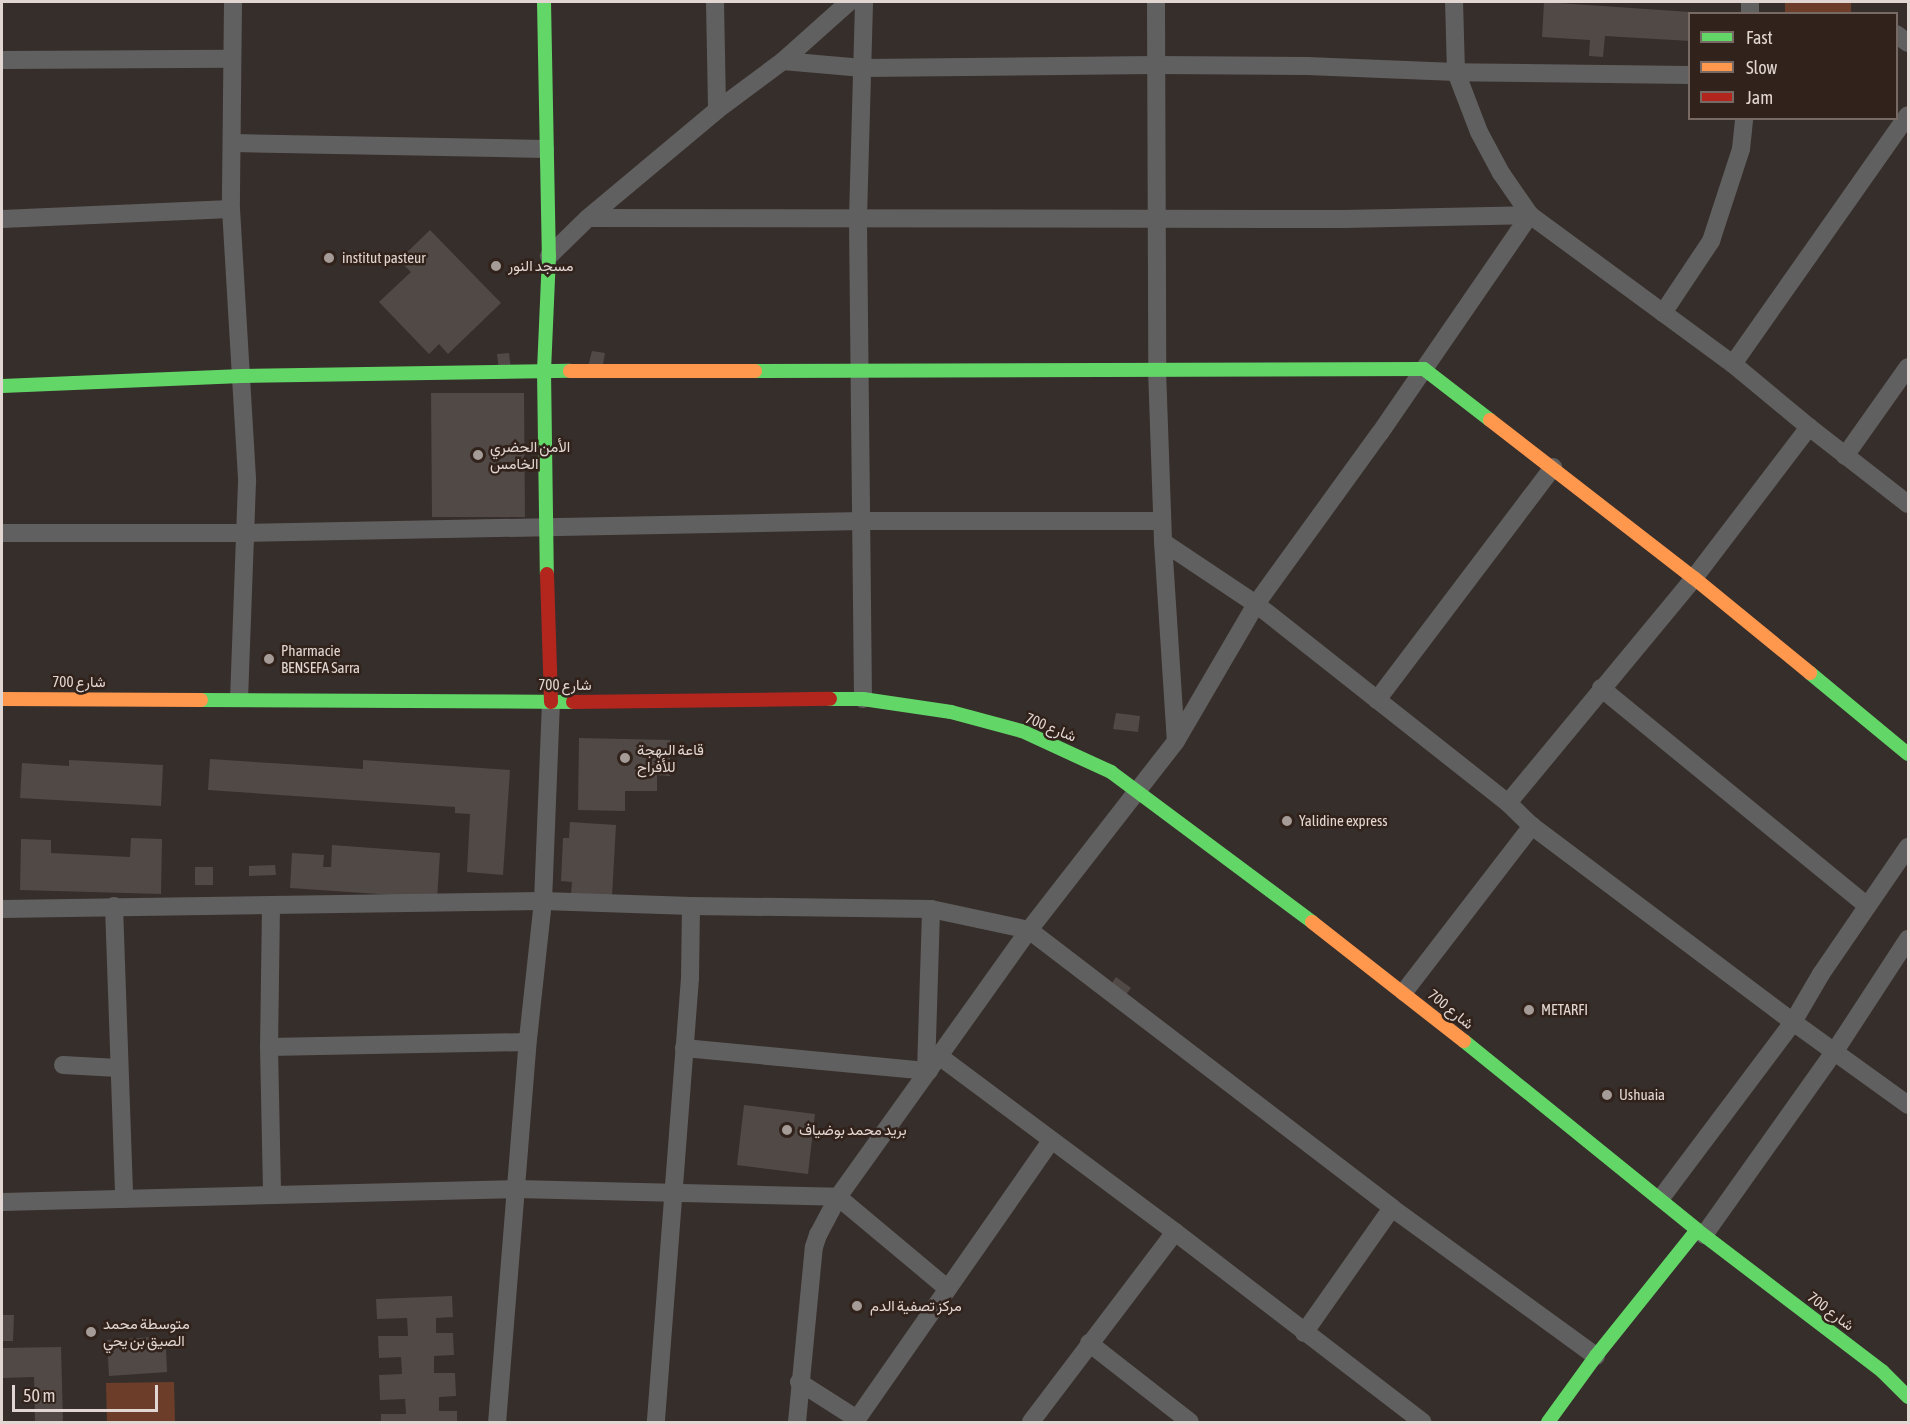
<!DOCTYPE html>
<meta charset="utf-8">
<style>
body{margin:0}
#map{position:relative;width:1910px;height:1424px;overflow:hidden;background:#362e2a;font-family:"Asap Condensed",Vazirmatn,sans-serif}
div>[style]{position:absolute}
.green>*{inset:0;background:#6c3e29}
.building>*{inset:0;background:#504946}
.street>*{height:18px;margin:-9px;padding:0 9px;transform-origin:9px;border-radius:9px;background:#616060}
.fast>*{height:14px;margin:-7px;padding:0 7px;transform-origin:7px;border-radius:7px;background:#63d668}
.slow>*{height:14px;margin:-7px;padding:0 7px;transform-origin:7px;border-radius:7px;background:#ff974d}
.jam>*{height:14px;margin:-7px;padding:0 7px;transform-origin:7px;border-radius:7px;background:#b3261e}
.dots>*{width:16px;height:16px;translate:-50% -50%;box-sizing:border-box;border:3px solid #31221b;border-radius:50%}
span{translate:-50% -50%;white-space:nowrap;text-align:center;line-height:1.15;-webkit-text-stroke:5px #31221b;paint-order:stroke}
.poi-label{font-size:15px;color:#e1d6d2}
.left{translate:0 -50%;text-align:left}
.street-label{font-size:15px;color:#e1d6d2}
.frame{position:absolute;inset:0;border:3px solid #e1d6d2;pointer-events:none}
.legend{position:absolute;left:1688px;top:12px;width:210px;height:108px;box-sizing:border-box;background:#31221b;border:2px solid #776a64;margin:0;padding:8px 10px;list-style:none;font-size:18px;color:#e1d6d2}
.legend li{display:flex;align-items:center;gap:12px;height:30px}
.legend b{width:30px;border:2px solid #776a64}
.scale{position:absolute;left:12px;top:1385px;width:146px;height:27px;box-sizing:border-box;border:3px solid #e1d6d2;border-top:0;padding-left:8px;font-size:18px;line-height:21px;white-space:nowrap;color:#e1d6d2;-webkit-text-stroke:4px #31221b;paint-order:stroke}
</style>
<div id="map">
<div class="green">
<div style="clip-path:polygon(1785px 2px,1851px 2px,1851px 13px,1785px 13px)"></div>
<div style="clip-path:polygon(174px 1382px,175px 1422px,107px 1422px,106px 1383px)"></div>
</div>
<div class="building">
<div style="clip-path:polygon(1544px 2px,1690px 12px,1690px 41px,1605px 36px,1603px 57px,1589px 56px,1590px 40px,1542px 37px)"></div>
<div style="clip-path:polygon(430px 230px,501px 303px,448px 354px,439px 344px,429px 354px,379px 302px,411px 272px,399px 260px)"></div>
<div style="clip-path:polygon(592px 351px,605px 353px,602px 370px,588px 367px)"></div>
<div style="clip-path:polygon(509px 353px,511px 369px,499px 370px,497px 354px)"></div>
<div style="clip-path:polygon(431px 393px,524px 393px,525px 517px,432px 517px)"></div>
<div style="clip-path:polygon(1116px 713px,1140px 716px,1138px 732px,1113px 729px)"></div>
<div style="clip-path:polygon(579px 738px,670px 740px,670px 776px,657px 775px,657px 791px,625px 791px,625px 811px,578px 810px)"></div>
<div style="clip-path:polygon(210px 759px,363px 769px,363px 760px,510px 770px,503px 875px,467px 872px,470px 814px,455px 813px,455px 807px,208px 790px)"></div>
<div style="clip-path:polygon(69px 760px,163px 765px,161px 806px,20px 798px,22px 763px,69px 766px)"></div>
<div style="clip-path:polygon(570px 822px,616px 825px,612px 896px,571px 894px,572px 882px,561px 881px,563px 838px,569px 838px)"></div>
<div style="clip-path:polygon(131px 838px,162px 839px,161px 894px,20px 890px,21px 839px,51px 840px,51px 853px,130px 857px)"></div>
<div style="clip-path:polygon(332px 845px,440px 853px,437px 898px,290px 888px,292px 853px,324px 855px,323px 867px,331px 867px)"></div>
<div style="clip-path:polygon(275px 865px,276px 875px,249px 876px,249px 866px)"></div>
<div style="clip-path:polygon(195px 867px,213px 867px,213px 885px,195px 885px)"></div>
<div style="clip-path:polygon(1116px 977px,1131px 988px,1122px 1000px,1108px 989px)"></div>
<div style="clip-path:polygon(744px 1105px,815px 1114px,808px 1174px,737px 1165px)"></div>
<div style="clip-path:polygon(452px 1296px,453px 1317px,436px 1318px,436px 1333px,453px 1333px,454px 1355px,434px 1356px,434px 1373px,455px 1373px,456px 1396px,439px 1397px,439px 1411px,457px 1411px,457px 1422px,381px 1422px,381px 1414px,406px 1414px,405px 1399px,380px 1400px,379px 1375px,402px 1374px,401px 1357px,379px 1358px,378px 1336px,408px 1336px,407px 1318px,377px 1319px,376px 1299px)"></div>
<div style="clip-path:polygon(2px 1315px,14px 1315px,13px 1341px,2px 1341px)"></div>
<div style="clip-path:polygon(153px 1337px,153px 1349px,166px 1349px,167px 1372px,109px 1376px,107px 1340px)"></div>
<div style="clip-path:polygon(61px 1347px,63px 1422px,35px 1422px,34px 1377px,2px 1378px,2px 1348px)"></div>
</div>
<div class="street">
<div style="left:233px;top:2px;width:207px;rotate:90.6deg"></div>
<div style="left:231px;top:209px;width:273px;rotate:86.6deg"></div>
<div style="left:247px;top:482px;width:216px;rotate:92.1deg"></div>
<div style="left:715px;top:2px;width:108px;rotate:88.9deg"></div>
<div style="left:1156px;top:2px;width:367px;rotate:89.8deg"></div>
<div style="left:1157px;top:369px;width:173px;rotate:88deg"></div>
<div style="left:1163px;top:542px;width:112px;rotate:33.7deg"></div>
<div style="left:1256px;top:604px;width:321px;rotate:38.3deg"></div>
<div style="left:1508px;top:803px;width:33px;rotate:44deg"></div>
<div style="left:1532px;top:826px;width:326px;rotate:36.9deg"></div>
<div style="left:1793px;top:1022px;width:142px;rotate:35.8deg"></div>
<div style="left:1750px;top:14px;width:12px;rotate:-90deg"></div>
<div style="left:1896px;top:34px;width:15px;rotate:37deg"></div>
<div style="left:2px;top:60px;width:229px;rotate:-0.3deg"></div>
<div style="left:783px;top:61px;width:89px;rotate:-41.8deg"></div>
<div style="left:1690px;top:75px;width:234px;rotate:-179.3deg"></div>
<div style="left:1456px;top:72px;width:64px;rotate:69deg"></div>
<div style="left:1479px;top:132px;width:47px;rotate:61.8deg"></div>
<div style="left:1501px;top:173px;width:51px;rotate:55.4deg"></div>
<div style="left:1530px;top:215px;width:252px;rotate:36.3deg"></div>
<div style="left:1733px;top:364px;width:99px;rotate:39.7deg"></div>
<div style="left:1809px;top:427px;width:125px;rotate:37.9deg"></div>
<div style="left:234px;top:143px;width:311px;rotate:1.1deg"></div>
<div style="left:588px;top:218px;width:755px;rotate:0.08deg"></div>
<div style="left:1343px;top:219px;width:187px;rotate:-1.2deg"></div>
<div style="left:2px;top:219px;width:229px;rotate:-2.5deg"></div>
<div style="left:549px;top:256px;width:54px;rotate:-44.3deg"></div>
<div style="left:588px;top:218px;width:168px;rotate:-39.9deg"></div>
<div style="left:717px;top:110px;width:82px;rotate:-36.6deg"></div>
<div style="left:783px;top:61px;width:80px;rotate:5deg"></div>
<div style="left:863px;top:68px;width:292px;rotate:-0.6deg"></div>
<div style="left:1155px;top:65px;width:152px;rotate:0.4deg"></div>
<div style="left:1307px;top:66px;width:149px;rotate:2.3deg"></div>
<div style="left:1456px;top:72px;width:70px;rotate:-91.6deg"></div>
<div style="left:1663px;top:313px;width:87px;rotate:-56.3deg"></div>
<div style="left:1711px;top:241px;width:97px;rotate:-71.9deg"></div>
<div style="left:1741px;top:149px;width:31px;rotate:-84deg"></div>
<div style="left:1733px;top:364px;width:304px;rotate:-54.9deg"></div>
<div style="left:1845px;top:456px;width:109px;rotate:-54.7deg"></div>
<div style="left:2px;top:533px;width:243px"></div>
<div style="left:245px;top:533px;width:617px;rotate:-1.11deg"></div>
<div style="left:862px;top:521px;width:299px"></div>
<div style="left:1163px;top:542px;width:199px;rotate:86.3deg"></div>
<div style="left:1601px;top:688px;width:344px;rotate:39.3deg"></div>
<div style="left:863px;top:699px;width:481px;rotate:-90.6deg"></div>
<div style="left:858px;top:218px;width:216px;rotate:-88.4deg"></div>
<div style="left:1377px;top:700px;width:292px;rotate:-52.9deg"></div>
<div style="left:551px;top:702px;width:199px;rotate:92.3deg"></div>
<div style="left:543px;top:901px;width:148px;rotate:1.9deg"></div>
<div style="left:691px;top:906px;width:72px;rotate:90.8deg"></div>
<div style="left:690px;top:978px;width:445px;rotate:94.4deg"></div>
<div style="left:1508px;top:803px;width:292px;rotate:-50.4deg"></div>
<div style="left:1694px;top:578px;width:190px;rotate:-52.7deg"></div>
<div style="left:114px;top:906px;width:293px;rotate:88deg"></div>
<div style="left:271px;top:906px;width:141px;rotate:90.8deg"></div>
<div style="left:269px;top:1047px;width:148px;rotate:88.8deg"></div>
<div style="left:691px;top:906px;width:240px;rotate:0.7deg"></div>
<div style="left:931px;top:909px;width:100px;rotate:12.1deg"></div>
<div style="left:1029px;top:930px;width:457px;rotate:37.4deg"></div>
<div style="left:1392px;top:1208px;width:252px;rotate:36deg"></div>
<div style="left:2px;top:909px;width:541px;rotate:-0.85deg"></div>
<div style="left:543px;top:901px;width:138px;rotate:96.2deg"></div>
<div style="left:528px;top:1038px;width:385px;rotate:94.6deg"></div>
<div style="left:1404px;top:992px;width:210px;rotate:-52.4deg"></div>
<div style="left:269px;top:1047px;width:258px;rotate:-1.1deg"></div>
<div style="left:684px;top:1048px;width:246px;rotate:5.4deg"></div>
<div style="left:939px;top:1056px;width:155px;rotate:-54.5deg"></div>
<div style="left:1029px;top:930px;width:239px;rotate:-52.1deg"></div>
<div style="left:1176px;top:741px;width:159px;rotate:-59.7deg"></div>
<div style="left:1256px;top:604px;width:211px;rotate:-54.1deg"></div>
<div style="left:1380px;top:433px;width:265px;rotate:-55.5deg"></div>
<div style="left:63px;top:1065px;width:55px;rotate:3.1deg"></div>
<div style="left:926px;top:1071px;width:162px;rotate:-88.2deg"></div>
<div style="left:1661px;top:1198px;width:220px;rotate:-53.1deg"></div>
<div style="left:1793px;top:1022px;width:56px;rotate:-59.7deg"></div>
<div style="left:1821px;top:974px;width:154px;rotate:-55.6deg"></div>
<div style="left:2px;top:1202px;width:514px;rotate:-1.45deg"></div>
<div style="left:516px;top:1189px;width:322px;rotate:1.4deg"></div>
<div style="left:838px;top:1197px;width:143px;rotate:39.9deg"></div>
<div style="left:1175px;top:1232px;width:312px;rotate:37.5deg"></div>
<div style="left:1704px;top:1235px;width:226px;rotate:-54.6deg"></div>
<div style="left:1835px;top:1051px;width:134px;rotate:-56.9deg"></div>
<div style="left:1304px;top:1333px;width:153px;rotate:-54.9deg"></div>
<div style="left:1089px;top:1343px;width:128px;rotate:38deg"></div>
<div style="left:799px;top:1382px;width:69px;rotate:32.5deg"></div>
<div style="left:857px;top:1419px;width:339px;rotate:-55.1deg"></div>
<div style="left:797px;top:1422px;width:176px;rotate:-84.5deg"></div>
<div style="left:814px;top:1247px;width:13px;rotate:-72deg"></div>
<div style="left:818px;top:1235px;width:43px;rotate:-62.2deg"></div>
<div style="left:838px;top:1197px;width:173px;rotate:-54.4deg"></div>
<div style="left:939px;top:1056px;width:294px;rotate:36.7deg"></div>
<div style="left:1175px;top:1232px;width:238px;rotate:127.2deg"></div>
</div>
<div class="fast">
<div style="left:544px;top:2px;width:254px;rotate:88.9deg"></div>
<div style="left:549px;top:256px;width:115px;rotate:92.5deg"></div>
<div style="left:544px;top:371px;width:203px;rotate:89.2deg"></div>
<div style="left:755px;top:371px;width:669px;rotate:-0.17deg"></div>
<div style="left:1424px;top:369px;width:83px;rotate:37.7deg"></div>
<div style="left:2px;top:386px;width:240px;rotate:-2.4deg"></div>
<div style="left:242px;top:376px;width:328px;rotate:-0.9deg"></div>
<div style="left:1810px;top:673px;width:127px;rotate:39.6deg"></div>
<div style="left:830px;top:699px;width:33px"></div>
<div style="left:863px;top:699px;width:89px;rotate:8.4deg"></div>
<div style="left:951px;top:712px;width:73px;rotate:15deg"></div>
<div style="left:1022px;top:731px;width:98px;rotate:24.7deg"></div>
<div style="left:1111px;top:772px;width:251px;rotate:36.7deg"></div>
<div style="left:201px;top:700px;width:372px;rotate:0.3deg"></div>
<div style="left:1464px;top:1041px;width:300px;rotate:39deg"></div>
<div style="left:1697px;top:1230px;width:233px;rotate:37.3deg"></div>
<div style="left:1882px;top:1371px;width:37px;rotate:45deg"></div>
<div style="left:1548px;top:1422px;width:82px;rotate:-54deg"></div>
<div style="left:1596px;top:1356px;width:161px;rotate:-51.3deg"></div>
</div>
<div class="slow">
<div style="left:570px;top:371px;width:185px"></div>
<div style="left:1490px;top:420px;width:258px;rotate:37.8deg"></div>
<div style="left:1694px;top:578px;width:150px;rotate:39.3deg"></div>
<div style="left:2px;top:699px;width:199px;rotate:0.3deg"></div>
<div style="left:1312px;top:922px;width:193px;rotate:38.1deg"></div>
</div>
<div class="jam">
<div style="left:547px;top:574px;width:128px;rotate:88.2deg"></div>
<div style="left:573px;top:702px;width:257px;rotate:-0.7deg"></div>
</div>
<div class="dots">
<div style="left:329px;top:258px;background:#a59b97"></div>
<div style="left:496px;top:266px;background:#a59b97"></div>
<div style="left:478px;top:455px;background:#a59b97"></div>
<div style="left:269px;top:659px;background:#a59b97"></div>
<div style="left:625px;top:758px;background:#a59b97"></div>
<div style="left:1287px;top:821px;background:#a59b97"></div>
<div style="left:1529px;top:1010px;background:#a59b97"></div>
<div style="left:1607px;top:1095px;background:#a59b97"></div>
<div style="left:787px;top:1130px;background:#a59b97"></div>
<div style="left:857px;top:1306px;background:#a59b97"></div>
<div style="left:91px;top:1332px;background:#a59b97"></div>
</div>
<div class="poi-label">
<span class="left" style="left:342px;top:258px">institut pasteur</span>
<span class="left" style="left:508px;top:266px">مسجد النور</span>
<span class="left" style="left:490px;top:455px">الأمن الحضري<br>الخامس</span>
<span class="left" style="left:281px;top:659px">Pharmacie<br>BENSEFA Sarra</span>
<span class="left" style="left:637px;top:758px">قاعة البهجة<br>للأفراح</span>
<span class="left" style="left:1299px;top:821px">Yalidine express</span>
<span class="left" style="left:1541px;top:1010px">METARFI</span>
<span class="left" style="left:1619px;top:1095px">Ushuaia</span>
<span class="left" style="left:799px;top:1130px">بريد محمد بوضياف</span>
<span class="left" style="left:870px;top:1306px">مركز تصفية الدم</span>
<span class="left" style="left:103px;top:1332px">متوسطة محمد<br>الصيق بن يحي</span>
</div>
<div class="street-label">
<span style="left:79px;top:682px">شارع 700</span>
<span style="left:565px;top:685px">شارع 700</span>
<span style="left:1051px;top:727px;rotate:22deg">شارع 700</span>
<span style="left:1451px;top:1009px;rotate:39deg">شارع 700</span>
<span style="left:1831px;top:1311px;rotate:37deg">شارع 700</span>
</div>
<div class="frame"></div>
<ul class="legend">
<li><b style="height:8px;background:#63d668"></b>Fast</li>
<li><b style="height:8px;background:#ff974d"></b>Slow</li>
<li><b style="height:8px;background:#b3261e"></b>Jam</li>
</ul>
<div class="scale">50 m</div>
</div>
